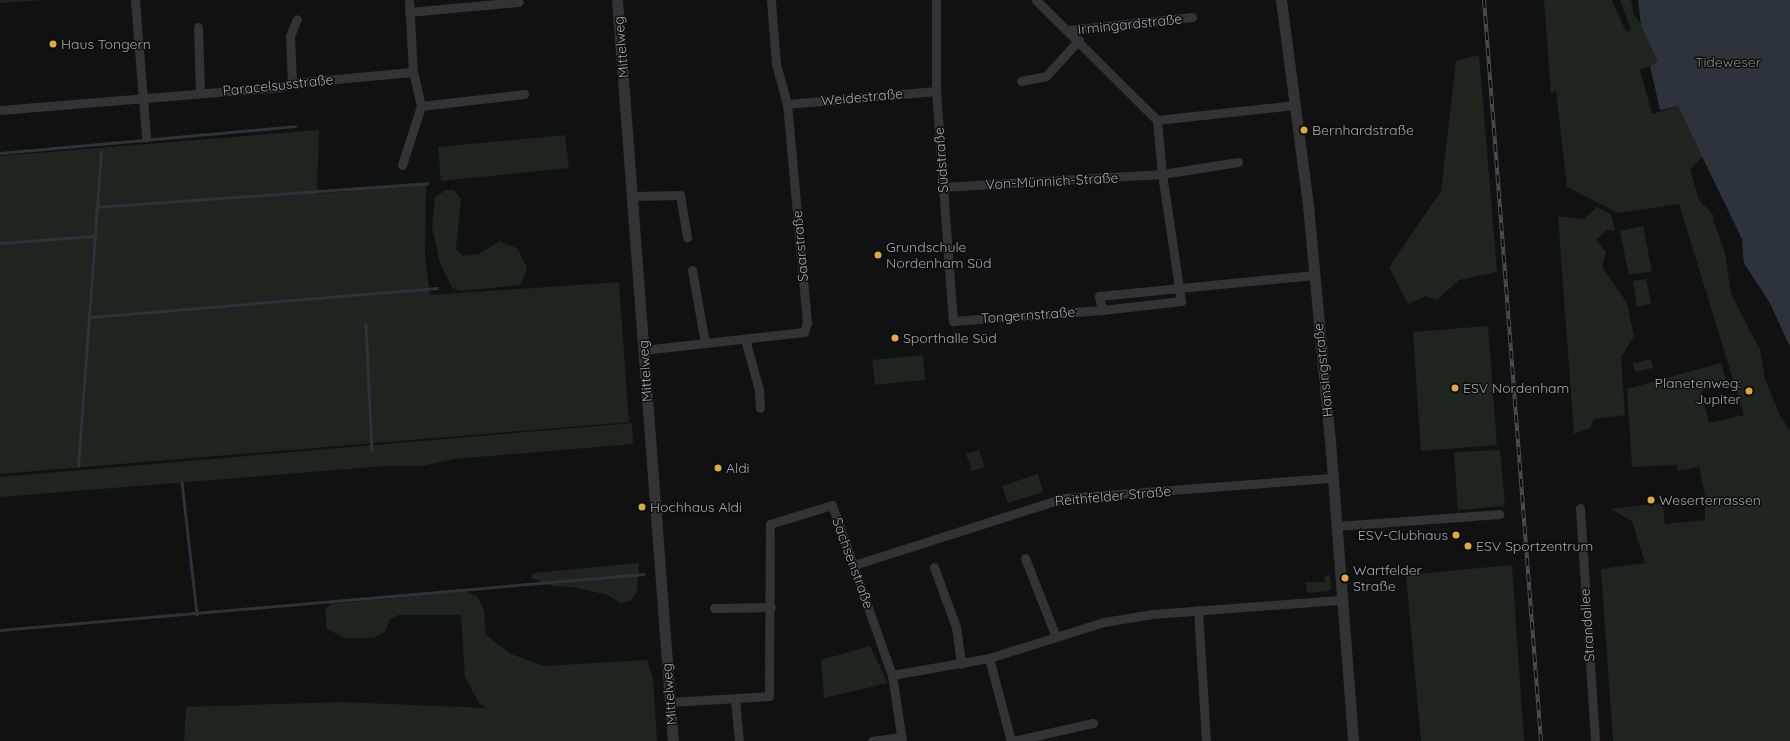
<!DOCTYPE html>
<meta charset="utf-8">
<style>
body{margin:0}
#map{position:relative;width:1790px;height:741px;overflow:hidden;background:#111112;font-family:Quicksand,sans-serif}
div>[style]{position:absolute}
.green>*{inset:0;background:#1e251f}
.water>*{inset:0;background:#2c333a}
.stream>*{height:2.5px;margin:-1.25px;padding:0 1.25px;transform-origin:1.25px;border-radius:1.25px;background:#2c333a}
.minor>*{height:9px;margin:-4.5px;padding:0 4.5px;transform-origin:4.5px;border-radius:4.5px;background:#333337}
.tertiary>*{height:11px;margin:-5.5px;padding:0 5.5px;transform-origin:5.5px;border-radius:5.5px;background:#333337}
.rail>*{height:4px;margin-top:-2px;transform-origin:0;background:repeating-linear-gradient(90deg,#0c0c0d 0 8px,#4c4d52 0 16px);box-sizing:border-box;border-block:1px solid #4c4d52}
.dots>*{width:11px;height:11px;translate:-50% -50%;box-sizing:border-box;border:2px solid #0c0c0d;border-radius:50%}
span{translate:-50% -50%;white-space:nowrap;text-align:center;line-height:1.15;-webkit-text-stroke:3px #0c0c0d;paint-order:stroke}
.street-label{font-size:14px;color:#a4a8b2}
.poi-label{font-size:14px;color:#a4a8b2}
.left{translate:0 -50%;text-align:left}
.right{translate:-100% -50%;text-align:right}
.park-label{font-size:14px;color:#7c9b7f}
</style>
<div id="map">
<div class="green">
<div style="clip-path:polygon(0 0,46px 0,0 3px)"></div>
<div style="clip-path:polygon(evenodd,1544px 0,1612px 0,1626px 32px,1631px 30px,1620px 0,1631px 0,1634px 15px,1641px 24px,1638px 0,1790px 0,1790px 347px,1770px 303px,1744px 263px,1742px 239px,1702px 157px,1690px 169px,1699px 200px,1714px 216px,1713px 220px,1725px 253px,1731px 294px,1760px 350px,1765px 379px,1779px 414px,1790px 431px,1790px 741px,1613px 741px,1601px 569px,1645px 563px,1632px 521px,1611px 509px,1663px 503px,1665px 524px,1705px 520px,1705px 495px,1699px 467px,1678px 471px,1677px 465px,1632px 467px,1627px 389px,1721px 363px,1727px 383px,1701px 391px,1709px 423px,1744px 415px,1679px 204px,1618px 213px,1567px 187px,1556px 91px,1551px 94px,1544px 0,1653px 65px,1678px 106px,1652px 114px,1640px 70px,1653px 65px)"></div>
<div style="clip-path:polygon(1479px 55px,1497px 272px,1459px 280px,1437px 300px,1426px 296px,1408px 304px,1389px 267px,1441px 191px,1456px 61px)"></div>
<div style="clip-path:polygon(319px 130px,317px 194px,426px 184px,425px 256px,430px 295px,619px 282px,629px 422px,0 474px,0 156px)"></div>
<div style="clip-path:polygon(565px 135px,569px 168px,441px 181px,438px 147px)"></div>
<div style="clip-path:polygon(446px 190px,454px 190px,461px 199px,456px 249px,463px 256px,479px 254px,500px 241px,518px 249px,527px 269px,520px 285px,460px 291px,452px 288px,440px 263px,432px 227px,435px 197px)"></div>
<div style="clip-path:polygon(1597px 207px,1611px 214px,1615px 231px,1607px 230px,1596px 240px,1606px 252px,1602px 267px,1627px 303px,1634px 336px,1621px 357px,1625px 415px,1594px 419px,1590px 428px,1574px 434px,1558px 216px,1584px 219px)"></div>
<div style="clip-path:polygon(1643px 226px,1652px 271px,1629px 275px,1620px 231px)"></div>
<div style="clip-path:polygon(1646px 279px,1651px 304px,1637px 307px,1633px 281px)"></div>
<div style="clip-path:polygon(1488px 326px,1497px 445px,1421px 451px,1413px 332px)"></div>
<div style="clip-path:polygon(923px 355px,925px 380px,875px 385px,872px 360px)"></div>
<div style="clip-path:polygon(1651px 359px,1653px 368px,1635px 372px,1633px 363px)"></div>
<div style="clip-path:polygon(632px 423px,633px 444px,454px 459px,421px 466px,386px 466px,0 497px,0 477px)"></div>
<div style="clip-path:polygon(979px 450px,985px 467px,972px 471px,966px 454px)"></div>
<div style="clip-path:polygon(1500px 450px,1505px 506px,1458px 510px,1454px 452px)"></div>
<div style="clip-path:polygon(1038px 474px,1043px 492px,1008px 503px,1002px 486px)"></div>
<div style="clip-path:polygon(639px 563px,637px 591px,631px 601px,620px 603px,608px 595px,572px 587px,554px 586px,531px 578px,533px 573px)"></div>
<div style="clip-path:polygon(1512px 565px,1524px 741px,1421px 741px,1406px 575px)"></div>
<div style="clip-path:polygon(1330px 575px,1331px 589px,1328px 591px,1307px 593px,1305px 582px,1325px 582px,1325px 576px)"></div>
<div style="clip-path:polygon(466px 591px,478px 597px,484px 611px,486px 635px,511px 654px,544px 666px,647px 660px,653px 678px,657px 741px,184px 741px,186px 707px,341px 702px,486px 708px,479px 703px,465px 677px,461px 615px,398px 615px,390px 619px,385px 632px,373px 638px,345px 638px,327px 629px,325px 609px,332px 604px)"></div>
<div style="clip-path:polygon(870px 646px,888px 683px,824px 698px,821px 660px)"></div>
</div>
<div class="water">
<div style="clip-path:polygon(1638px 0,1790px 0,1790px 347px,1770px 303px,1744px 263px,1742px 239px,1678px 106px,1660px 110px,1650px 66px,1658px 62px,1641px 25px)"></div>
</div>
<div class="stream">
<div style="left:0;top:153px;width:296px;rotate:-5.2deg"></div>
<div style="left:96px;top:207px;width:332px;rotate:-4.1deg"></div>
<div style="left:0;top:243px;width:93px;rotate:-4.3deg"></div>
<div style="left:91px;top:317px;width:347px;rotate:-4.8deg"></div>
<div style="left:366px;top:324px;width:126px;rotate:87.3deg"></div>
<div style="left:78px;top:466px;width:315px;rotate:-85.8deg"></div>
<div style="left:182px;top:482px;width:133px;rotate:83.5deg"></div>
<div style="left:0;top:630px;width:646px;rotate:-4.97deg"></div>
</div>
<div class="minor">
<div style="left:135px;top:0;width:138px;rotate:85.4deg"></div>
<div style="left:936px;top:0;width:91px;rotate:90deg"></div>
<div style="left:936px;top:91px;width:231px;rotate:85.8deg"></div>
<div style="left:953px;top:321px;width:149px;rotate:-4.2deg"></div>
<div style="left:1102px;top:310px;width:80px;rotate:-6.5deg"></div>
<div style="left:1181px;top:301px;width:128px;rotate:-98.5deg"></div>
<div style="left:1162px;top:174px;width:54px;rotate:-95.3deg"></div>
<div style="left:1036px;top:0;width:170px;rotate:44.8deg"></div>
<div style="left:1157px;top:120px;width:139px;rotate:-6.2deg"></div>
<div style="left:409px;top:12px;width:110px;rotate:-5.2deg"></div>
<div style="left:198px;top:27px;width:66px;rotate:88.3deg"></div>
<div style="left:1068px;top:30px;width:125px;rotate:-6deg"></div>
<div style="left:1021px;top:81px;width:25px;rotate:-11deg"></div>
<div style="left:1046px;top:76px;width:49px;rotate:-47.5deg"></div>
<div style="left:292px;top:83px;width:47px;rotate:-92.4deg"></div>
<div style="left:290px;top:36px;width:18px;rotate:-68deg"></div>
<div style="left:787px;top:104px;width:150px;rotate:-5deg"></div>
<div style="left:421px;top:106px;width:104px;rotate:-6.6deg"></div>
<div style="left:0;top:110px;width:282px;rotate:-4.7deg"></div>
<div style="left:281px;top:87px;width:12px;rotate:-20deg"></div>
<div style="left:292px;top:83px;width:121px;rotate:-5.2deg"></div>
<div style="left:402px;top:165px;width:62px;rotate:-72.1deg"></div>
<div style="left:421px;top:106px;width:35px;rotate:-103deg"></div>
<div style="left:413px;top:72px;width:72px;rotate:-93.2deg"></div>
<div style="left:943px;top:187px;width:219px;rotate:-3.4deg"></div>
<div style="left:1162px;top:174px;width:77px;rotate:-9deg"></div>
<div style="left:634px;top:196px;width:46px;rotate:-1.2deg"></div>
<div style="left:680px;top:195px;width:43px;rotate:80.5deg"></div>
<div style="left:692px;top:270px;width:74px;rotate:79.9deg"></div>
<div style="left:1102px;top:310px;width:14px;rotate:-102deg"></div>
<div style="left:1099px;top:296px;width:216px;rotate:-5.6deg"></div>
<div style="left:745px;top:339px;width:53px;rotate:74.6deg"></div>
<div style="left:759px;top:390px;width:18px;rotate:87deg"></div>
<div style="left:643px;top:350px;width:162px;rotate:-6.4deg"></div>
<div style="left:804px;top:332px;width:9px;rotate:-72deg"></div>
<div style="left:807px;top:323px;width:220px;rotate:-95.2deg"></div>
<div style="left:787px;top:104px;width:41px;rotate:-105.4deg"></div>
<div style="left:776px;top:64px;width:64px;rotate:-94.5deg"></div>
<div style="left:1580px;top:508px;width:233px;rotate:86.3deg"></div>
<div style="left:1337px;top:526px;width:163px;rotate:-4.2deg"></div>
<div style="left:1025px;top:558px;width:85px;rotate:68.6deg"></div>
<div style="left:854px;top:565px;width:220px;rotate:-17.7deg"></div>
<div style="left:1064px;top:498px;width:270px;rotate:-4.3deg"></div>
<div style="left:934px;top:567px;width:64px;rotate:69.9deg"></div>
<div style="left:956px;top:627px;width:37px;rotate:82deg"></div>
<div style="left:714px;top:608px;width:57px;rotate:-1deg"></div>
<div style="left:1198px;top:610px;width:131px;rotate:86.5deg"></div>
<div style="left:989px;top:658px;width:86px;rotate:75.2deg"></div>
<div style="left:892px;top:675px;width:98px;rotate:-9.9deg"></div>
<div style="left:989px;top:658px;width:121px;rotate:-17.4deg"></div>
<div style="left:1104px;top:622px;width:50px;rotate:-9.3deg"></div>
<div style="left:1153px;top:614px;width:189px;rotate:-4.3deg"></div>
<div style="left:735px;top:699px;width:42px;rotate:84.6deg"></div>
<div style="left:669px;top:702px;width:100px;rotate:-3.4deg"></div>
<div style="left:769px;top:696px;width:172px;rotate:-89.7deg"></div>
<div style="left:770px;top:524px;width:65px;rotate:-17deg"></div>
<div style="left:832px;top:505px;width:180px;rotate:70.6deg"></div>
<div style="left:892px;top:675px;width:67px;rotate:81.4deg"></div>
<div style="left:872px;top:741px;width:29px;rotate:-8deg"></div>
<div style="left:1013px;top:741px;width:82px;rotate:-12.7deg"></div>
</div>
<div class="tertiary">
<div style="left:617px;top:0;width:743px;rotate:85.68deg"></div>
<div style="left:1281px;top:0;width:207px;rotate:82.5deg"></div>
<div style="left:1308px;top:205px;width:236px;rotate:84.7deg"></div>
<div style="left:1330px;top:440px;width:302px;rotate:85.6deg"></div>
</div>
<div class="rail">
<div style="left:1484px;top:0;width:743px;rotate:85.6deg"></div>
</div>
<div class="dots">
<div style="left:53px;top:44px;background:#deaa3d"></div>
<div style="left:1304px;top:130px;background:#deaa3d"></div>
<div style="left:878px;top:255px;background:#deaa3d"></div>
<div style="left:895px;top:338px;background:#deaa3d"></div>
<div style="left:1455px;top:388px;background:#deaa3d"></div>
<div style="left:1749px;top:391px;background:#deaa3d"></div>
<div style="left:718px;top:468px;background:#deaa3d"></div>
<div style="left:1651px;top:500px;background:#deaa3d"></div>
<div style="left:642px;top:507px;background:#deaa3d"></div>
<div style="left:1456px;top:535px;background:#deaa3d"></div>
<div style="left:1468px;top:546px;background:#deaa3d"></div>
<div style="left:1345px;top:578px;background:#deaa3d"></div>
</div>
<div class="street-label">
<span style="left:1130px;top:24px;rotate:-6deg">Irmingardstraße</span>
<span style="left:621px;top:47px;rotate:-95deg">Mittelweg</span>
<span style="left:278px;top:85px;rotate:-6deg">Paracelsusstraße</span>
<span style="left:862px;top:97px;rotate:-5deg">Weidestraße</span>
<span style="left:941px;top:160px;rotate:-94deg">Südstraße</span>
<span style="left:1052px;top:181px;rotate:-3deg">Von-Münnich-Straße</span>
<span style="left:800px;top:246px;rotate:-95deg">Saarstraße</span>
<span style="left:1028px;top:315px;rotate:-4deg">Tongernstraße</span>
<span style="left:1323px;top:370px;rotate:-96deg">Hansingstraße</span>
<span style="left:645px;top:371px;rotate:-94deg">Mittelweg</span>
<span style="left:1113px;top:496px;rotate:-5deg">Reithfelder Straße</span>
<span style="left:853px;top:563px;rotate:70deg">Sachsenstraße</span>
<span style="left:1587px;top:625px;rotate:-94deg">Strandallee</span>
<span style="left:669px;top:694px;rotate:-95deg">Mittelweg</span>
</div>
<div class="poi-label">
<span class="left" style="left:61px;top:44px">Haus Tongern</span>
<span class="left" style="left:1312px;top:130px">Bernhardstraße</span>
<span class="left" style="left:886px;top:255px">Grundschule<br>Nordenham Süd</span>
<span class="left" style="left:903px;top:338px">Sporthalle Süd</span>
<span class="right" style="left:1741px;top:391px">Planetenweg:<br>Jupiter</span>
<span class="left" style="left:1463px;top:388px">ESV Nordenham</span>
<span class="left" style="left:726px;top:468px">Aldi</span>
<span class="left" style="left:1659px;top:500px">Weserterrassen</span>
<span class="left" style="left:650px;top:507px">Hochhaus Aldi</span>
<span class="right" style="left:1448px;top:535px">ESV-Clubhaus</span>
<span class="left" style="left:1476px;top:546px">ESV Sportzentrum</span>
<span class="left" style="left:1353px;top:578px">Wartfelder<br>Straße</span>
</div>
<div class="park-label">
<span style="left:1728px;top:62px">Tideweser</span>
</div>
</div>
